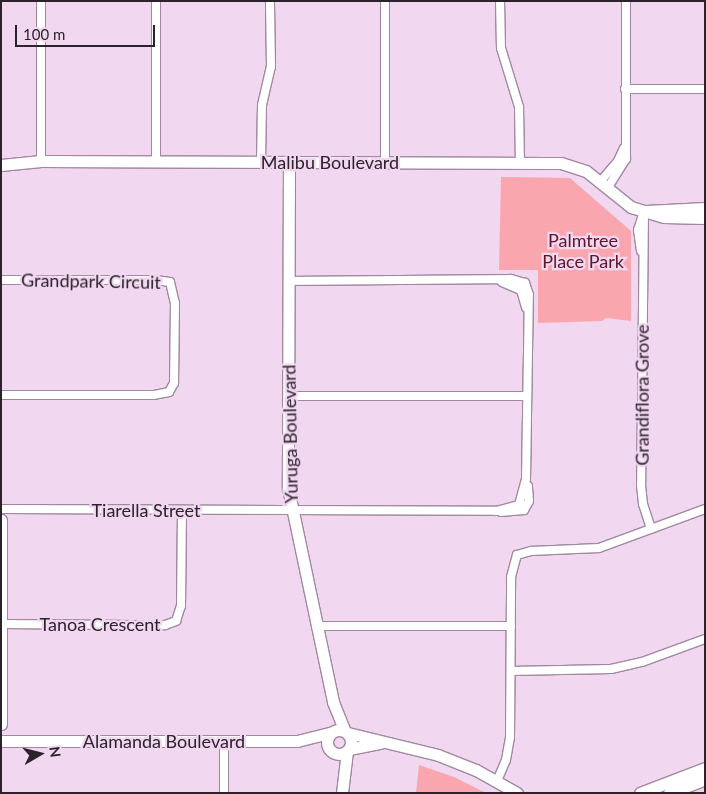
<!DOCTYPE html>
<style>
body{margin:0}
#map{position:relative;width:706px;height:794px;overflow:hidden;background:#f1d7f0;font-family:Lato,sans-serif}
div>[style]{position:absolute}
.green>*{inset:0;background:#faa6af}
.roads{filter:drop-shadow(1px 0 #a089a0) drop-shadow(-1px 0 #a089a0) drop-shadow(0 1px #a089a0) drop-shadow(0 -1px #a089a0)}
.street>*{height:8px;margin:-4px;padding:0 4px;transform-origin:4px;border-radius:4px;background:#fff}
.secondary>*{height:11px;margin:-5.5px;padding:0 5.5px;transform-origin:5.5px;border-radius:5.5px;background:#fff}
.secondary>.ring{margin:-5.5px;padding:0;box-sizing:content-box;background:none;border:11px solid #fff;border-radius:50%}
span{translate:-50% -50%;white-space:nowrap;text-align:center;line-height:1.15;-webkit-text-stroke:4.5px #f1d7f0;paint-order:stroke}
.street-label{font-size:18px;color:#2b222b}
.park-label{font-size:18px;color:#601426}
.frame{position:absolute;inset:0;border:2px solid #2b222b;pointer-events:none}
.north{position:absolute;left:15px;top:729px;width:50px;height:50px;-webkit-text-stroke:4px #f1d7f0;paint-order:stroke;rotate:82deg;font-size:14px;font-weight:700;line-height:20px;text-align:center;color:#2b222b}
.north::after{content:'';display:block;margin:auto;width:18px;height:22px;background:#2b222b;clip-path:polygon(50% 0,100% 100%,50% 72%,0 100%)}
.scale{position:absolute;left:15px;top:25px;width:140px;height:22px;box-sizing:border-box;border:2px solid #2b222b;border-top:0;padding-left:6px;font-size:15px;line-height:18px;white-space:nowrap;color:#2b222b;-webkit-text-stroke:4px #f1d7f0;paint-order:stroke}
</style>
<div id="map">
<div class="green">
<div style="clip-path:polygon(501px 177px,570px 178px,631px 231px,631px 321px,606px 318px,602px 321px,538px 323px,538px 270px,499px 270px)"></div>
<div style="clip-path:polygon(419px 765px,454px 777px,486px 793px,416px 793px)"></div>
</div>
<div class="roads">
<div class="street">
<div style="left:500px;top:1px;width:47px;rotate:88.8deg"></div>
<div style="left:501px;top:48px;width:62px;rotate:73deg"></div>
<div style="left:519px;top:107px;width:55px;rotate:89deg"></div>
<div style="left:625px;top:89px;width:80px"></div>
<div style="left:41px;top:161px;width:160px;rotate:-90deg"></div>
<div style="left:156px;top:161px;width:160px;rotate:-90deg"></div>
<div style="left:261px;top:162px;width:57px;rotate:-89deg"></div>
<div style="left:262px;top:105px;width:39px;rotate:-77deg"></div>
<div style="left:271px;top:67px;width:66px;rotate:-90.9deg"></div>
<div style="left:385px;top:162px;width:161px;rotate:-90deg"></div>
<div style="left:599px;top:183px;width:29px;rotate:-49deg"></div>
<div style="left:618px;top:161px;width:14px;rotate:-65deg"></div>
<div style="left:607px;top:189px;width:36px;rotate:-58deg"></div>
<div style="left:626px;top:159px;width:158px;rotate:-90deg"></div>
<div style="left:644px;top:211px;width:274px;rotate:90.6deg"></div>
<div style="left:641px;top:485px;width:19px;rotate:84deg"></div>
<div style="left:643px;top:504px;width:26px;rotate:72deg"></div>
<div style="left:641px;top:251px;width:21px;rotate:-98deg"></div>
<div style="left:638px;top:230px;width:19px;rotate:-72deg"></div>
<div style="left:1px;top:280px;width:155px"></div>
<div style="left:156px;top:280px;width:14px;rotate:8deg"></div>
<div style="left:170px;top:282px;width:22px;rotate:77deg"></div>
<div style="left:175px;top:303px;width:80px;rotate:90.7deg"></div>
<div style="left:174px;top:383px;width:10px;rotate:119deg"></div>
<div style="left:169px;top:392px;width:16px;rotate:169deg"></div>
<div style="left:153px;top:395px;width:152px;rotate:180deg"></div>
<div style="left:502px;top:282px;width:21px;rotate:23deg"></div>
<div style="left:521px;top:290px;width:18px;rotate:74deg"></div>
<div style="left:289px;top:396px;width:238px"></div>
<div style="left:1px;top:509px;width:495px;rotate:0.2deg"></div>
<div style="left:496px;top:511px;width:24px;rotate:-15deg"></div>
<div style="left:519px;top:505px;width:27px;rotate:-75deg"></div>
<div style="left:526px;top:479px;width:184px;rotate:-89.1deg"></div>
<div style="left:529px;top:295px;width:13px;rotate:-108deg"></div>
<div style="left:525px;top:283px;width:15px;rotate:-164deg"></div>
<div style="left:511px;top:279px;width:222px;rotate:179.5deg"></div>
<div style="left:501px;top:512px;width:23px;rotate:-5deg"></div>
<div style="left:524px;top:510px;width:10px;rotate:-61deg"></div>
<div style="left:529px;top:501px;width:15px;rotate:-94deg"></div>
<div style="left:2px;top:624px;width:163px;rotate:0.4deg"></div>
<div style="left:165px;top:625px;width:12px;rotate:-20deg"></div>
<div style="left:176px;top:621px;width:16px;rotate:-72deg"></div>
<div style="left:181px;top:606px;width:96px;rotate:-89.4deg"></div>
<div style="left:316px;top:626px;width:195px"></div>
<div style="left:511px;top:671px;width:100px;rotate:-1.1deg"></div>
<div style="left:611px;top:669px;width:32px;rotate:-13deg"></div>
<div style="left:642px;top:662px;width:67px;rotate:-20.1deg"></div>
<div style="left:497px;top:781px;width:23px;rotate:-67deg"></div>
<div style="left:506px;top:760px;width:23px;rotate:-80deg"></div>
<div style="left:510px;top:737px;width:160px;rotate:-89.6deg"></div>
<div style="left:511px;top:577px;width:23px;rotate:-75deg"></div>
<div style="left:517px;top:555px;width:15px;rotate:-16deg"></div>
<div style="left:531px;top:551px;width:68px;rotate:-2.5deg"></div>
<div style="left:599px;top:548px;width:113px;rotate:-20.2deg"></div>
<div style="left:224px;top:793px;width:52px;rotate:-90deg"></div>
</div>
<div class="secondary">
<div style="left:289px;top:162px;width:326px;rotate:90.2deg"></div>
<div style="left:288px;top:488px;width:219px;rotate:78.1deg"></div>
<div style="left:333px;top:702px;width:31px;rotate:68deg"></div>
<div style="left:1px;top:165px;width:40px;rotate:-5.7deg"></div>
<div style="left:41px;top:161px;width:520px;rotate:0.22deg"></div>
<div style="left:561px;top:163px;width:26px;rotate:18deg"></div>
<div style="left:586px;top:171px;width:58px;rotate:38.7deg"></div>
<div style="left:631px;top:207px;width:34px;rotate:17deg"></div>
<div style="left:664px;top:217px;width:41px;rotate:1.4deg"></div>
<div style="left:646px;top:211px;width:59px;rotate:-2.9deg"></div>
<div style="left:1px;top:520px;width:204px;rotate:90deg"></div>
<div class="ring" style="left:327px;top:730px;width:13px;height:13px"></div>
<div style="left:348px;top:733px;width:93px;rotate:13.7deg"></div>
<div style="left:438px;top:755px;width:41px;rotate:21.5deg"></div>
<div style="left:476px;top:770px;width:47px;rotate:29.3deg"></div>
<div style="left:1px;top:741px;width:296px"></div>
<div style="left:297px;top:741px;width:34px;rotate:-14deg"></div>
<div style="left:349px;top:749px;width:32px;rotate:-11deg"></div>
<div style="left:342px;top:793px;width:42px;rotate:-83.2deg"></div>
<div style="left:640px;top:793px;width:70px;rotate:-21deg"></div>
<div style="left:669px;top:793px;width:39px;rotate:-21deg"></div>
</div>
</div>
<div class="street-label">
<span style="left:330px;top:162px">Malibu Boulevard</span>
<span style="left:91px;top:281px;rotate:1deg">Grandpark Circuit</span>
<span style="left:642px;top:395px;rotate:-90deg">Grandiflora Grove</span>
<span style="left:290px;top:434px;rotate:-91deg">Yuruga Boulevard</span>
<span style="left:146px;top:510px">Tiarella Street</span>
<span style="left:100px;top:624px">Tanoa Crescent</span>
<span style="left:164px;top:741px">Alamanda Boulevard</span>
</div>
<div class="park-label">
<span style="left:583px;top:251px">Palmtree<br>Place Park</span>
</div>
<div class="frame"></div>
<div class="north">N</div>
<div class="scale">100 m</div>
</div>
